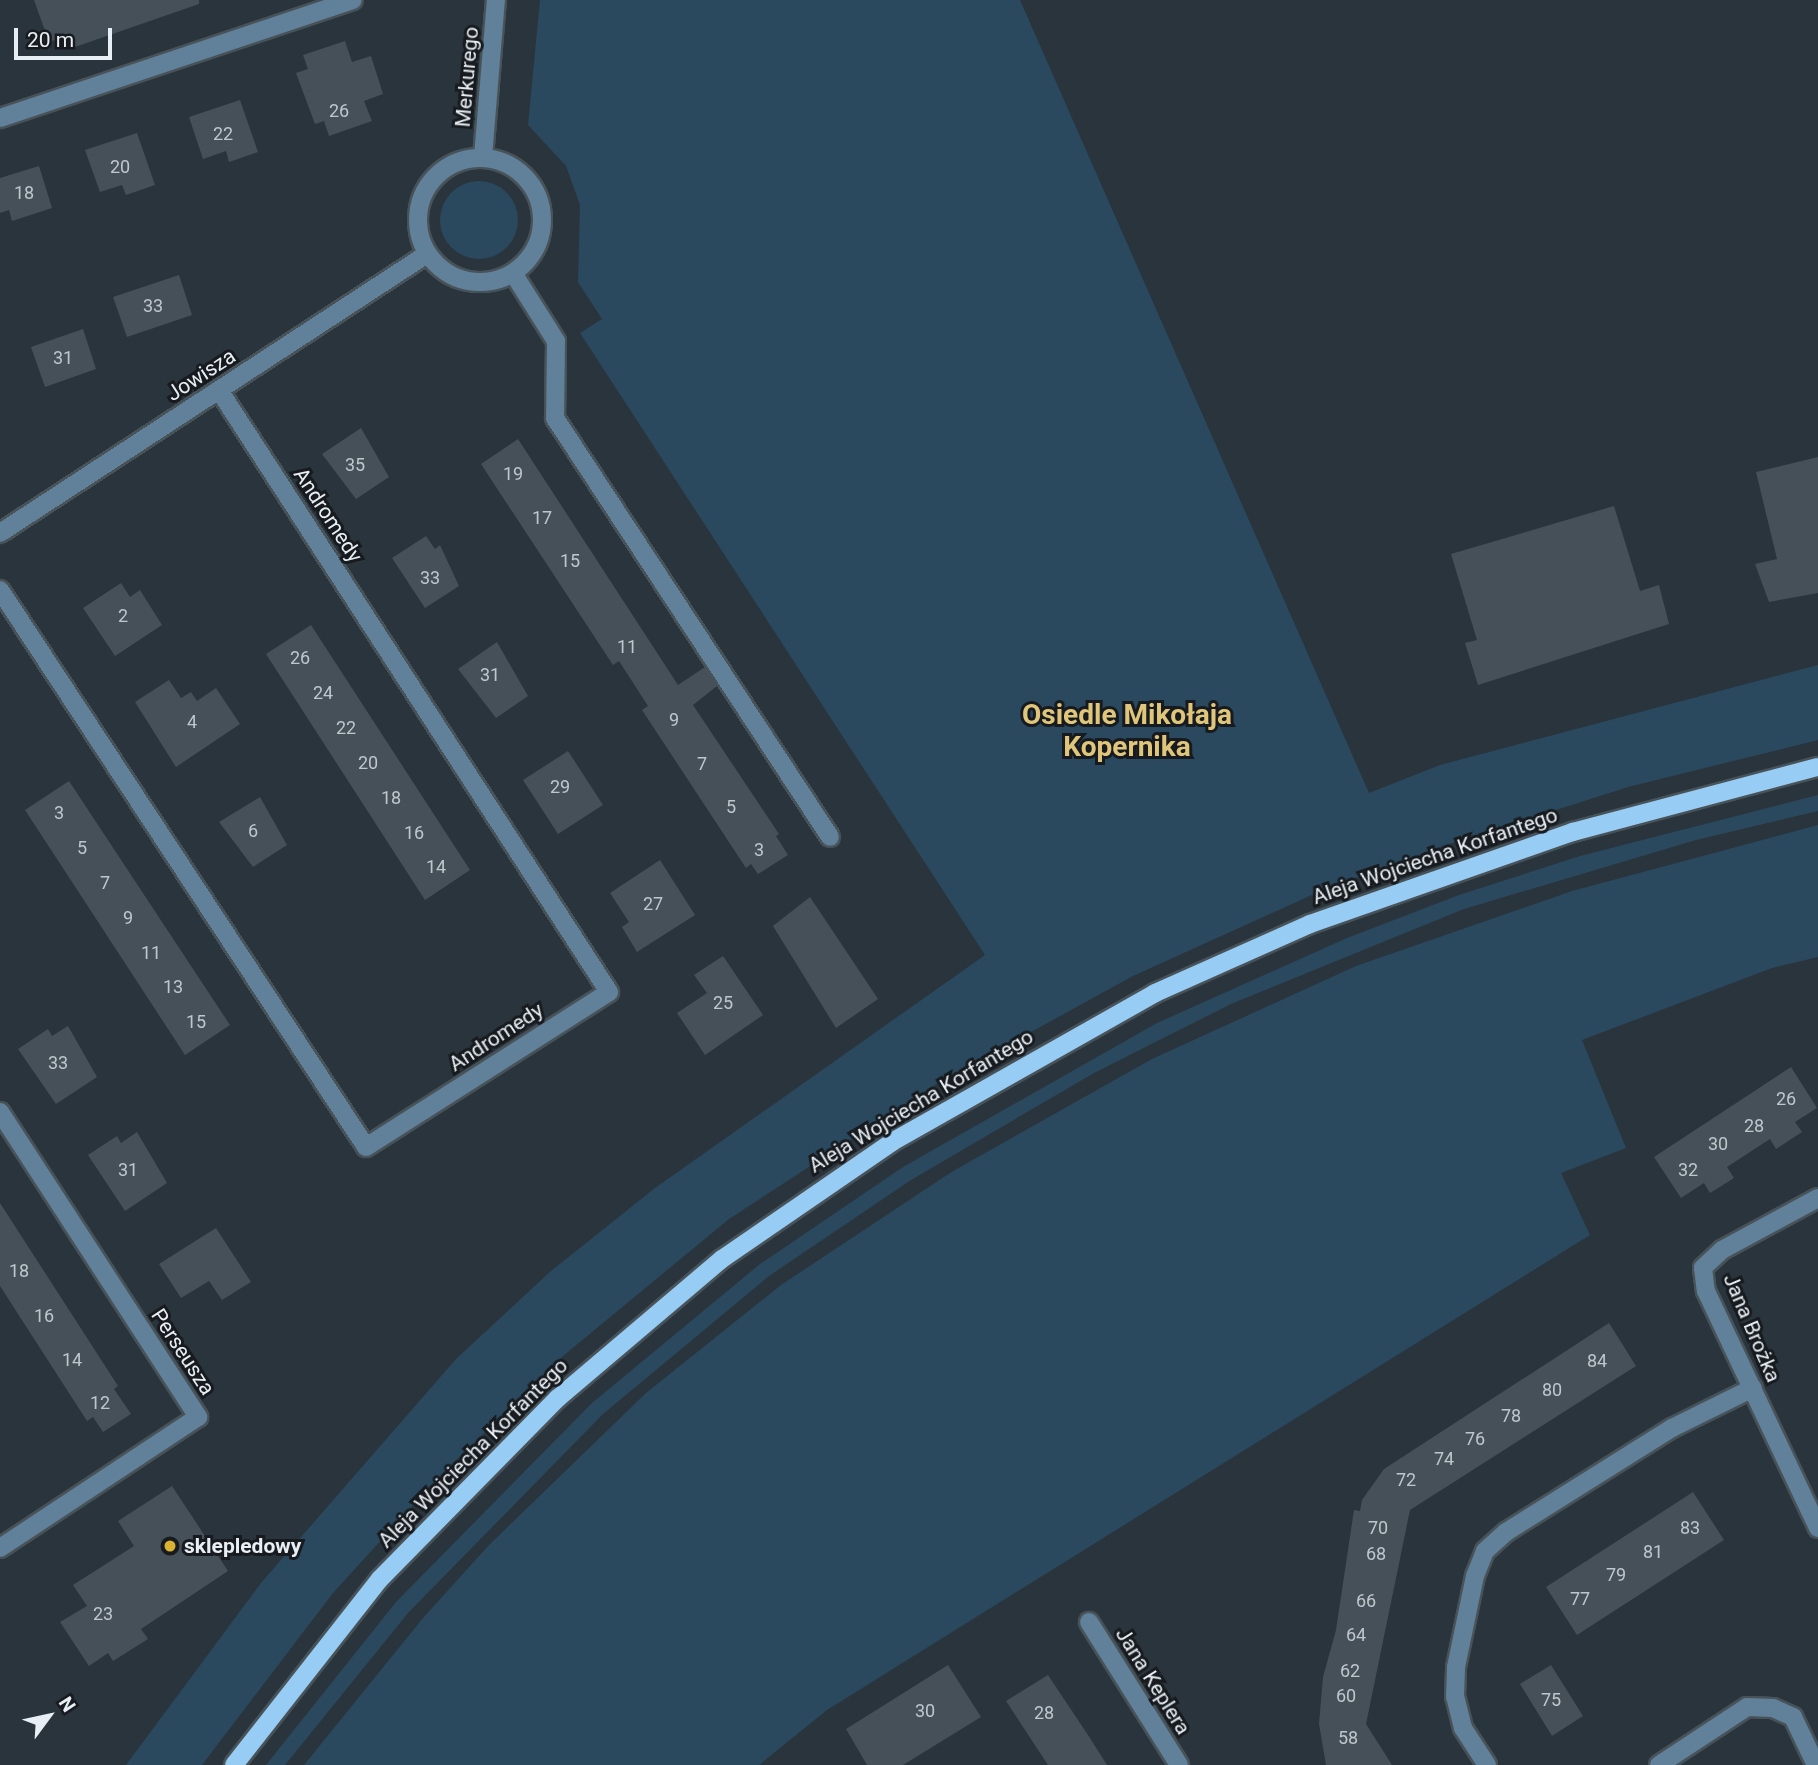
<!DOCTYPE html>
<meta charset="utf-8">
<style>
body{margin:0}
#map{position:relative;width:1818px;height:1765px;overflow:hidden;background:#2a343c;font-family:Roboto,sans-serif}
div>[style]{position:absolute}
.green>*{inset:0;background:#2a495e}
.round{border-radius:50%}
.building>*{inset:0;background:#455059}
.roads{filter:drop-shadow(2px 0 #485259) drop-shadow(-2px 0 #485259) drop-shadow(0 2px #485259) drop-shadow(0 -2px #485259)}
.minor>*{height:18px;margin:-9px;padding:0 9px;transform-origin:9px;border-radius:9px;background:#608199}
.minor>.ring{margin:-9px;padding:0;box-sizing:content-box;background:none;border:18px solid #608199;border-radius:50%}
.major>*{height:18px;margin:-9px;padding:0 9px;transform-origin:9px;border-radius:9px;background:#97cdf5}
.dots>*{width:19px;height:19px;translate:-50% -50%;box-sizing:border-box;border:4px solid #171b1f;border-radius:50%}
span{translate:-50% -50%;white-space:nowrap;text-align:center;line-height:1.15;-webkit-text-stroke:6px #171b1f;paint-order:stroke}
.number-label{font-size:18px;color:#bfc7cd}
.number-label span{-webkit-text-stroke-width:0}
.street-label{font-size:21px;color:#e8eff4}
.poi-label{font-size:21px;color:#e8eff4;font-weight:700}
.left{translate:0 -50%;text-align:left}
.district-label{font-size:28px;color:#e0c67a;font-weight:700}
.north{position:absolute;left:14px;top:1681px;width:70px;height:70px;-webkit-text-stroke:5px #171b1f;paint-order:stroke;rotate:57deg;font-size:19px;font-weight:700;line-height:28px;text-align:center;color:#e8eff4}
.north::after{content:'';display:block;margin:auto;width:24px;height:32px;background:#e8eff4;clip-path:polygon(50% 0,100% 100%,50% 72%,0 100%)}
.scale{position:absolute;left:14px;top:28px;width:98px;height:32px;box-sizing:border-box;border:4px solid #e8eff4;border-top:0;padding-left:9px;font-size:21px;line-height:24px;white-space:nowrap;color:#e8eff4;-webkit-text-stroke:5px #171b1f;paint-order:stroke}
</style>
<div id="map">
<div class="green">
<div style="clip-path:polygon(540px 0,1020px 0,1369px 793px,1440px 765px,1818px 665px,1818px 740px,1628px 787px,1443px 846px,1325px 889px,1133px 976px,933px 1086px,729px 1219px,563px 1356px,437px 1479px,333px 1593px,202px 1765px,126px 1765px,261px 1583px,456px 1359px,551px 1271px,655px 1188px,985px 955px,580px 333px,602px 319px,578px 282px,580px 205px,566px 166px,528px 125px)"></div>
<div class="round" style="left:440px;top:181px;width:78px;height:78px"></div>
<div style="clip-path:polygon(1818px 795px,1818px 811px,1696px 840px,1464px 909px,1231px 1004px,1094px 1073px,911px 1180px,769px 1276px,603px 1414px,408px 1613px,285px 1765px,266px 1765px,396px 1602px,592px 1403px,760px 1264px,903px 1167px,1157px 1023px,1347px 938px,1459px 895px,1580px 856px)"></div>
<div style="clip-path:polygon(1818px 825px,1818px 957px,1772px 968px,1582px 1040px,1626px 1148px,1561px 1173px,1590px 1235px,827px 1710px,759px 1765px,304px 1765px,423px 1618px,489px 1545px,646px 1393px,781px 1285px,953px 1171px,1152px 1059px,1356px 966px,1572px 891px)"></div>
</div>
<div class="building">
<div style="clip-path:polygon(34px 0,199px 0,199px 4px,75px 47px,71px 35px,49px 42px)"></div>
<div style="clip-path:polygon(345px 41px,352px 62px,371px 56px,383px 94px,364px 101px,372px 121px,329px 136px,324px 121px,315px 124px,296px 73px,308px 69px,303px 55px)"></div>
<div style="clip-path:polygon(240px 100px,258px 152px,229px 162px,226px 151px,203px 159px,189px 117px)"></div>
<div style="clip-path:polygon(137px 133px,155px 185px,126px 195px,122px 185px,100px 192px,85px 150px)"></div>
<div style="clip-path:polygon(39px 166px,52px 208px,12px 221px,9px 210px,0 213px,0 178px)"></div>
<div style="clip-path:polygon(179px 275px,192px 315px,127px 337px,113px 297px)"></div>
<div style="clip-path:polygon(83px 329px,96px 369px,45px 387px,31px 347px)"></div>
<div style="clip-path:polygon(361px 428px,389px 477px,356px 499px,322px 454px)"></div>
<div style="clip-path:polygon(518px 439px,678px 685px,705px 667px,717px 686px,693px 705px,779px 834px,776px 836px,788px 855px,758px 874px,751px 864px,746px 868px,642px 710px,648px 706px,619px 661px,613px 665px,481px 464px)"></div>
<div style="clip-path:polygon(1818px 457px,1818px 593px,1769px 602px,1755px 564px,1777px 559px,1756px 472px)"></div>
<div style="clip-path:polygon(1614px 506px,1640px 591px,1659px 585px,1669px 624px,1478px 685px,1465px 643px,1477px 640px,1451px 554px)"></div>
<div style="clip-path:polygon(426px 536px,435px 549px,440px 545px,459px 586px,425px 608px,392px 558px)"></div>
<div style="clip-path:polygon(121px 583px,130px 597px,140px 590px,162px 625px,115px 656px,83px 608px)"></div>
<div style="clip-path:polygon(311px 625px,470px 870px,425px 900px,266px 654px)"></div>
<div style="clip-path:polygon(497px 642px,528px 696px,496px 718px,458px 669px)"></div>
<div style="clip-path:polygon(169px 680px,181px 698px,191px 692px,197px 701px,216px 688px,240px 724px,176px 767px,135px 702px)"></div>
<div style="clip-path:polygon(568px 751px,603px 805px,558px 834px,523px 780px)"></div>
<div style="clip-path:polygon(69px 781px,230px 1025px,185px 1055px,25px 810px)"></div>
<div style="clip-path:polygon(260px 797px,287px 845px,253px 867px,219px 822px)"></div>
<div style="clip-path:polygon(660px 860px,695px 915px,637px 952px,622px 927px,629px 922px,610px 893px)"></div>
<div style="clip-path:polygon(810px 897px,878px 999px,836px 1028px,773px 926px)"></div>
<div style="clip-path:polygon(723px 956px,763px 1015px,705px 1055px,677px 1013px,707px 993px,694px 975px)"></div>
<div style="clip-path:polygon(68px 1026px,97px 1077px,56px 1104px,18px 1049px,48px 1029px,52px 1036px)"></div>
<div style="clip-path:polygon(1791px 1067px,1817px 1108px,1795px 1122px,1802px 1132px,1776px 1149px,1770px 1139px,1727px 1167px,1734px 1178px,1710px 1193px,1704px 1183px,1681px 1198px,1654px 1157px)"></div>
<div style="clip-path:polygon(137px 1132px,167px 1183px,125px 1211px,88px 1155px,117px 1136px,121px 1143px)"></div>
<div style="clip-path:polygon(0 1203px,118px 1386px,114px 1389px,131px 1414px,103px 1432px,93px 1417px,87px 1421px,0 1286px)"></div>
<div style="clip-path:polygon(216px 1228px,251px 1282px,222px 1300px,209px 1281px,181px 1298px,159px 1264px)"></div>
<div style="clip-path:polygon(1609px 1323px,1636px 1366px,1410px 1510px,1366px 1724px,1392px 1765px,1326px 1765px,1319px 1724px,1323px 1677px,1336px 1630px,1354px 1510px,1360px 1511px,1362px 1500px,1384px 1469px)"></div>
<div style="clip-path:polygon(172px 1486px,228px 1571px,141px 1629px,148px 1639px,113px 1661px,108px 1653px,89px 1666px,60px 1622px,87px 1606px,73px 1585px,134px 1546px,118px 1521px)"></div>
<div style="clip-path:polygon(1693px 1492px,1724px 1540px,1577px 1635px,1546px 1587px)"></div>
<div style="clip-path:polygon(948px 1665px,981px 1717px,903px 1765px,867px 1765px,846px 1729px)"></div>
<div style="clip-path:polygon(1551px 1665px,1583px 1716px,1552px 1736px,1520px 1684px)"></div>
<div style="clip-path:polygon(1048px 1675px,1088px 1735px,1107px 1765px,1048px 1765px,1006px 1701px)"></div>
</div>
<div class="roads">
<div class="minor">
<div style="left:0;top:118px;width:372px;rotate:-18.5deg"></div>
<div style="left:483px;top:157px;width:158px;rotate:-85.3deg"></div>
<div class="ring" style="left:418px;top:158px;width:106px;height:106px"></div>
<div style="left:513px;top:273px;width:80px;rotate:57.7deg"></div>
<div style="left:556px;top:341px;width:77px;rotate:90.7deg"></div>
<div style="left:555px;top:418px;width:501px;rotate:56.72deg"></div>
<div style="left:0;top:533px;width:510px;rotate:-33.16deg"></div>
<div style="left:0;top:590px;width:666px;rotate:56.69deg"></div>
<div style="left:366px;top:1147px;width:288px;rotate:-32.5deg"></div>
<div style="left:609px;top:992px;width:717px;rotate:-122.94deg"></div>
<div style="left:0;top:1112px;width:364px;rotate:57deg"></div>
<div style="left:198px;top:1417px;width:237px;rotate:146.5deg"></div>
<div style="left:1818px;top:1198px;width:109px;rotate:151.6deg"></div>
<div style="left:1722px;top:1250px;width:26px;rotate:137deg"></div>
<div style="left:1703px;top:1268px;width:23px;rotate:83deg"></div>
<div style="left:1706px;top:1291px;width:262px;rotate:64.7deg"></div>
<div style="left:1089px;top:1622px;width:169px;rotate:57.8deg"></div>
<div style="left:1487px;top:1765px;width:44px;rotate:-123deg"></div>
<div style="left:1463px;top:1728px;width:32px;rotate:-104deg"></div>
<div style="left:1455px;top:1697px;width:30px;rotate:-88deg"></div>
<div style="left:1456px;top:1667px;width:93px;rotate:-78.2deg"></div>
<div style="left:1475px;top:1576px;width:27px;rotate:-68deg"></div>
<div style="left:1485px;top:1551px;width:28px;rotate:-42deg"></div>
<div style="left:1506px;top:1532px;width:196px;rotate:-32.1deg"></div>
<div style="left:1672px;top:1428px;width:90px;rotate:-26.3deg"></div>
<div style="left:1659px;top:1765px;width:105px;rotate:-33.4deg"></div>
<div style="left:1747px;top:1707px;width:26px;rotate:2deg"></div>
<div style="left:1773px;top:1708px;width:22px;rotate:24deg"></div>
<div style="left:1793px;top:1717px;width:53px;rotate:64.4deg"></div>
</div>
<div class="major">
<div style="left:234px;top:1765px;width:236px;rotate:-51.9deg"></div>
<div style="left:380px;top:1579px;width:254px;rotate:-45.5deg"></div>
<div style="left:558px;top:1398px;width:215px;rotate:-40.3deg"></div>
<div style="left:722px;top:1259px;width:206px;rotate:-34.5deg"></div>
<div style="left:892px;top:1142px;width:302px;rotate:-29.5deg"></div>
<div style="left:1155px;top:993px;width:170px;rotate:-24deg"></div>
<div style="left:1310px;top:924px;width:279px;rotate:-19.3deg"></div>
<div style="left:1573px;top:832px;width:253px;rotate:-14.9deg"></div>
</div>
</div>
<div class="dots">
<div style="left:170px;top:1546px;background:#dab333"></div>
</div>
<div class="number-label">
<span style="left:339px;top:111px">26</span>
<span style="left:223px;top:134px">22</span>
<span style="left:120px;top:167px">20</span>
<span style="left:24px;top:193px">18</span>
<span style="left:153px;top:306px">33</span>
<span style="left:63px;top:358px">31</span>
<span style="left:355px;top:465px">35</span>
<span style="left:513px;top:474px">19</span>
<span style="left:542px;top:518px">17</span>
<span style="left:570px;top:561px">15</span>
<span style="left:430px;top:578px">33</span>
<span style="left:123px;top:616px">2</span>
<span style="left:627px;top:647px">11</span>
<span style="left:300px;top:658px">26</span>
<span style="left:490px;top:675px">31</span>
<span style="left:323px;top:693px">24</span>
<span style="left:674px;top:720px">9</span>
<span style="left:192px;top:722px">4</span>
<span style="left:346px;top:728px">22</span>
<span style="left:368px;top:763px">20</span>
<span style="left:702px;top:764px">7</span>
<span style="left:560px;top:787px">29</span>
<span style="left:391px;top:798px">18</span>
<span style="left:731px;top:807px">5</span>
<span style="left:59px;top:813px">3</span>
<span style="left:253px;top:831px">6</span>
<span style="left:414px;top:833px">16</span>
<span style="left:82px;top:848px">5</span>
<span style="left:759px;top:850px">3</span>
<span style="left:436px;top:867px">14</span>
<span style="left:105px;top:883px">7</span>
<span style="left:653px;top:904px">27</span>
<span style="left:128px;top:918px">9</span>
<span style="left:151px;top:953px">11</span>
<span style="left:173px;top:987px">13</span>
<span style="left:723px;top:1003px">25</span>
<span style="left:196px;top:1022px">15</span>
<span style="left:58px;top:1063px">33</span>
<span style="left:1786px;top:1099px">26</span>
<span style="left:1754px;top:1126px">28</span>
<span style="left:1718px;top:1144px">30</span>
<span style="left:128px;top:1170px">31</span>
<span style="left:1688px;top:1170px">32</span>
<span style="left:19px;top:1271px">18</span>
<span style="left:44px;top:1316px">16</span>
<span style="left:72px;top:1360px">14</span>
<span style="left:1597px;top:1361px">84</span>
<span style="left:1552px;top:1390px">80</span>
<span style="left:100px;top:1403px">12</span>
<span style="left:1511px;top:1416px">78</span>
<span style="left:1475px;top:1439px">76</span>
<span style="left:1444px;top:1459px">74</span>
<span style="left:1406px;top:1480px">72</span>
<span style="left:1378px;top:1528px">70</span>
<span style="left:1690px;top:1528px">83</span>
<span style="left:1653px;top:1552px">81</span>
<span style="left:1376px;top:1554px">68</span>
<span style="left:1616px;top:1575px">79</span>
<span style="left:1580px;top:1599px">77</span>
<span style="left:1366px;top:1601px">66</span>
<span style="left:103px;top:1614px">23</span>
<span style="left:1356px;top:1635px">64</span>
<span style="left:1350px;top:1671px">62</span>
<span style="left:1346px;top:1696px">60</span>
<span style="left:1551px;top:1700px">75</span>
<span style="left:925px;top:1711px">30</span>
<span style="left:1044px;top:1713px">28</span>
<span style="left:1348px;top:1738px">58</span>
</div>
<div class="street-label">
<span style="left:467px;top:77px;rotate:-85deg">Merkurego</span>
<span style="left:201px;top:375px;rotate:-33deg">Jowisza</span>
<span style="left:328px;top:515px;rotate:57deg">Andromedy</span>
<span style="left:1435px;top:856px;rotate:-19deg">Aleja Wojciecha Korfantego</span>
<span style="left:496px;top:1037px;rotate:-33deg">Andromedy</span>
<span style="left:921px;top:1101px;rotate:-31deg">Aleja Wojciecha Korfantego</span>
<span style="left:1752px;top:1328px;rotate:67deg">Jana Brożka</span>
<span style="left:183px;top:1352px;rotate:57deg">Perseusza</span>
<span style="left:473px;top:1453px;rotate:-45deg">Aleja Wojciecha Korfantego</span>
<span style="left:1153px;top:1681px;rotate:58deg">Jana Keplera</span>
</div>
<div class="poi-label">
<span class="left" style="left:184px;top:1546px">sklepledowy</span>
</div>
<div class="district-label">
<span style="left:1127px;top:731px">Osiedle Mikołaja<br>Kopernika</span>
</div>
<div class="north">N</div>
<div class="scale">20 m</div>
</div>
